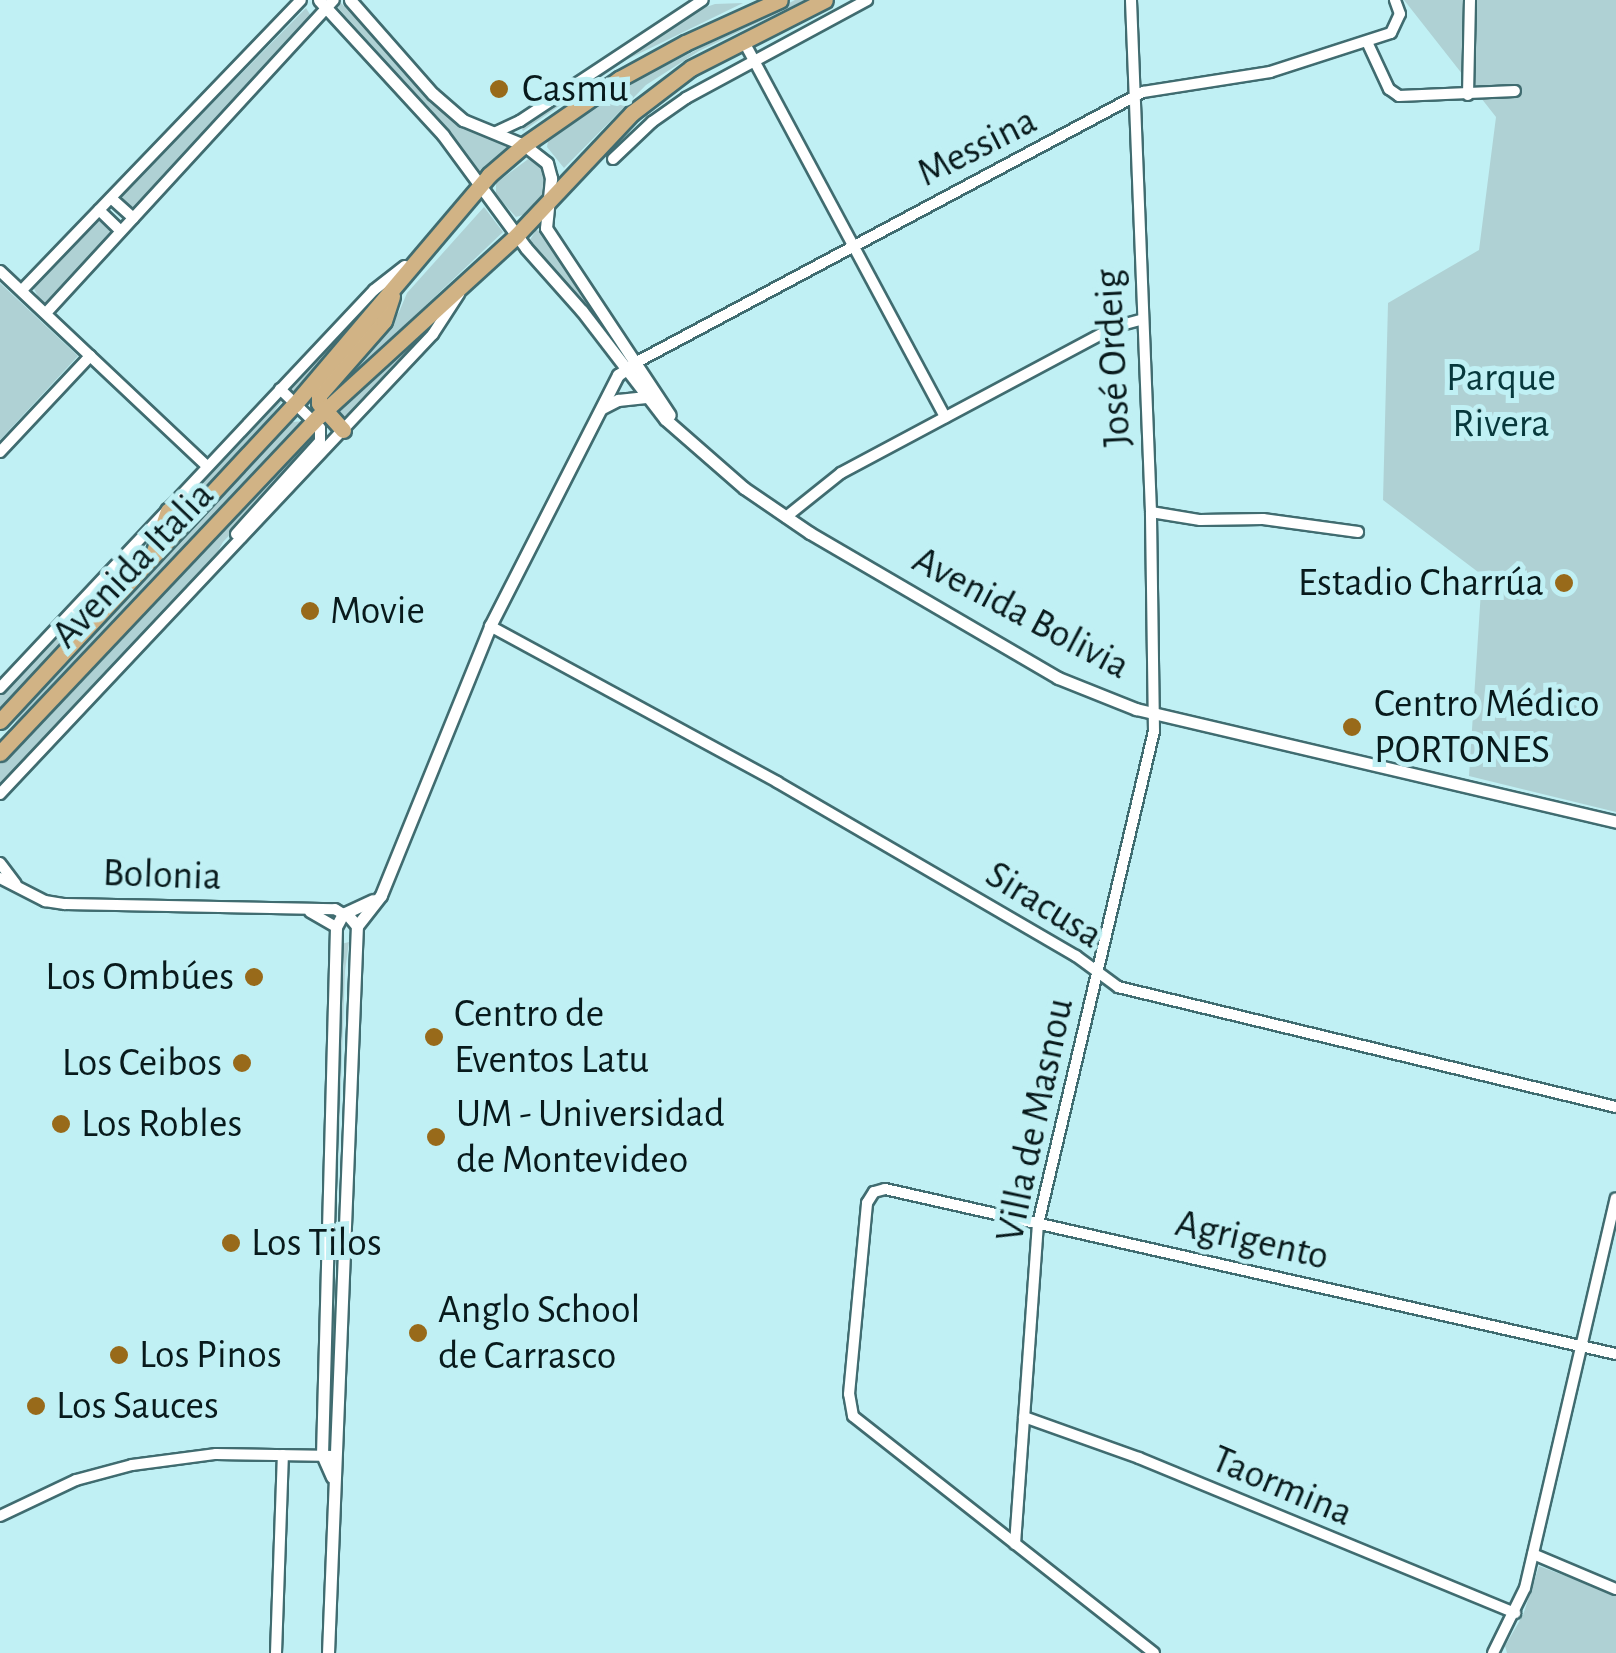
<!DOCTYPE html>
<meta charset="utf-8">
<style>
body{margin:0}
#map{position:relative;width:1616px;height:1653px;overflow:hidden;background:#c0f0f4;font-family:"Alegreya Sans",sans-serif}
div>[style]{position:absolute}
.green>*{inset:0;background:#afd1d4}
.roads{filter:drop-shadow(2px 0 #406c70) drop-shadow(-2px 0 #406c70) drop-shadow(0 2px #406c70) drop-shadow(0 -2px #406c70)}
.minor>*{height:10px;margin:-5px;padding:0 5px;transform-origin:5px;border-radius:5px;background:#fff}
.tertiary>*{height:11px;margin:-5.5px;padding:0 5.5px;transform-origin:5.5px;border-radius:5.5px;background:#fff}
.primary>*{height:15px;margin:-7.5px;padding:0 7.5px;transform-origin:7.5px;border-radius:7.5px;background:#d1b385}
.dots>*{width:28px;height:28px;translate:-50% -50%;box-sizing:border-box;border:5px solid #c0f0f4;border-radius:50%}
span{translate:-50% -50%;white-space:nowrap;text-align:center;line-height:1.15;-webkit-text-stroke:10px #c0f0f4;paint-order:stroke}
.poi-label{font-size:40px;color:#081a1c}
.left{translate:0 -50%;text-align:left}
.right{translate:-100% -50%;text-align:right}
.street-label{font-size:40px;color:#081a1c}
.park-label{font-size:40px;color:#07383c}
</style>
<div id="map">
<div class="green">
<div style="clip-path:polygon(795px 0,805px 0,699px 51px,646px 85px,564px 168px,547px 147px,548px 141px,641px 78px)"></div>
<div style="clip-path:polygon(1404px 0,1616px 0,1616px 812px,1469px 776px,1482px 575px,1383px 500px,1388px 303px,1479px 250px,1496px 117px)"></div>
<div style="clip-path:polygon(340px 2px,432px 99px,464px 126px,507px 147px,478px 172px,442px 122px,338px 8px)"></div>
<div style="clip-path:polygon(743px 3px,626px 60px,523px 131px,521px 127px,692px 12px,715px 4px)"></div>
<div style="clip-path:polygon(306px 8px,311px 16px,133px 211px,121px 196px)"></div>
<div style="clip-path:polygon(531px 157px,541px 163px,547px 178px,544px 192px,526px 214px,516px 217px,496px 195px,496px 183px)"></div>
<div style="clip-path:polygon(484px 207px,503px 232px,326px 400px,399px 312px,407px 293px)"></div>
<div style="clip-path:polygon(101px 219px,115px 232px,47px 305px,41px 302px,33px 287px)"></div>
<div style="clip-path:polygon(536px 230px,540px 231px,621px 353px,528px 243px)"></div>
<div style="clip-path:polygon(0 283px,78px 356px,0 440px)"></div>
<div style="clip-path:polygon(368px 302px,293px 394px,287px 390px)"></div>
<div style="clip-path:polygon(426px 330px,427px 332px,344px 422px,334px 409px)"></div>
<div style="clip-path:polygon(285px 397px,248px 446px,181px 517px,215px 466px,279px 398px)"></div>
<div style="clip-path:polygon(305px 421px,0 747px,28px 702px,292px 422px)"></div>
<div style="clip-path:polygon(315px 430px,320px 439px,223px 542px,211px 564px,0 788px,0 761px)"></div>
<div style="clip-path:polygon(136px 554px,142px 560px,0 714px,0 694px)"></div>
<div style="clip-path:polygon(349px 942px,345px 971px,328px 1449px,341px 944px)"></div>
<div style="clip-path:polygon(1539px 1566px,1616px 1595px,1616px 1653px,1507px 1653px,1505px 1646px,1523px 1615px)"></div>
</div>
<div class="roads">
<div class="minor">
<div style="left:743px;top:40px;width:428px;rotate:61.8deg"></div>
<div style="left:1368px;top:44px;width:50px;rotate:65deg"></div>
<div style="left:1389px;top:89px;width:12px;rotate:35deg"></div>
<div style="left:1399px;top:96px;width:116px;rotate:-2.5deg"></div>
<div style="left:1468px;top:95px;width:95px;rotate:-88.8deg"></div>
<div style="left:494px;top:133px;width:29px;rotate:-25deg"></div>
<div style="left:520px;top:121px;width:219px;rotate:-33.5deg"></div>
<div style="left:613px;top:159px;width:54px;rotate:-43.5deg"></div>
<div style="left:652px;top:122px;width:42px;rotate:-35.2deg"></div>
<div style="left:686px;top:98px;width:206px;rotate:-28.4deg"></div>
<div style="left:111px;top:198px;width:30px;rotate:42deg"></div>
<div style="left:99px;top:210px;width:30px;rotate:44deg"></div>
<div style="left:0;top:271px;width:284px;rotate:43.3deg"></div>
<div style="left:22px;top:290px;width:402px;rotate:-46.1deg"></div>
<div style="left:46px;top:313px;width:425px;rotate:-47.4deg"></div>
<div style="left:635px;top:363px;width:576px;rotate:-28.08deg"></div>
<div style="left:1143px;top:92px;width:129px;rotate:-8.9deg"></div>
<div style="left:1270px;top:72px;width:127px;rotate:-17.9deg"></div>
<div style="left:1391px;top:33px;width:21px;rotate:-65deg"></div>
<div style="left:1400px;top:14px;width:15px;rotate:-110deg"></div>
<div style="left:0;top:452px;width:132px;rotate:-46.8deg"></div>
<div style="left:1151px;top:512px;width:50px;rotate:9.3deg"></div>
<div style="left:1200px;top:520px;width:63px;rotate:-0.9deg"></div>
<div style="left:1263px;top:519px;width:96px;rotate:7.8deg"></div>
<div style="left:786px;top:517px;width:70px;rotate:-38.7deg"></div>
<div style="left:841px;top:473px;width:310px;rotate:-28.1deg"></div>
<div style="left:1114px;top:327px;width:27px;rotate:-15deg"></div>
<div style="left:236px;top:534px;width:125px;rotate:-47.9deg"></div>
<div style="left:320px;top:441px;width:13px;rotate:-90deg"></div>
<div style="left:320px;top:428px;width:56px;rotate:-135.7deg"></div>
<div style="left:490px;top:626px;width:327px;rotate:28.5deg"></div>
<div style="left:777px;top:782px;width:346px;rotate:30.2deg"></div>
<div style="left:1076px;top:956px;width:52px;rotate:36.4deg"></div>
<div style="left:1118px;top:987px;width:512px;rotate:13.55deg"></div>
<div style="left:0;top:688px;width:546px;rotate:-46.78deg"></div>
<div style="left:374px;top:290px;width:39px;rotate:-38deg"></div>
<div style="left:0;top:794px;width:632px;rotate:-46.73deg"></div>
<div style="left:433px;top:334px;width:48px;rotate:-57deg"></div>
<div style="left:0;top:863px;width:26px;rotate:53deg"></div>
<div style="left:0;top:878px;width:51px;rotate:27.1deg"></div>
<div style="left:45px;top:901px;width:20px;rotate:9deg"></div>
<div style="left:65px;top:904px;width:270px;rotate:1.1deg"></div>
<div style="left:335px;top:909px;width:9px;rotate:32deg"></div>
<div style="left:310px;top:912px;width:30px;rotate:30deg"></div>
<div style="left:1024px;top:1417px;width:122px;rotate:19.6deg"></div>
<div style="left:1139px;top:1458px;width:407px;rotate:22.4deg"></div>
<div style="left:0;top:1516px;width:84px;rotate:-25.3deg"></div>
<div style="left:76px;top:1480px;width:58px;rotate:-15deg"></div>
<div style="left:132px;top:1465px;width:85px;rotate:-7.5deg"></div>
<div style="left:216px;top:1454px;width:119px;rotate:1deg"></div>
<div style="left:1015px;top:1544px;width:321px;rotate:-85.9deg"></div>
<div style="left:1038px;top:1224px;width:506px;rotate:-76.76deg"></div>
<div style="left:1154px;top:731px;width:219px;rotate:-90.8deg"></div>
<div style="left:1151px;top:512px;width:512px;rotate:-92.24deg"></div>
<div style="left:1533px;top:1554px;width:90px;rotate:22.9deg"></div>
<div style="left:276px;top:1653px;width:198px;rotate:-88deg"></div>
<div style="left:1154px;top:1653px;width:383px;rotate:-141.8deg"></div>
<div style="left:853px;top:1416px;width:22px;rotate:-100deg"></div>
<div style="left:849px;top:1394px;width:192px;rotate:-84.6deg"></div>
<div style="left:867px;top:1203px;width:13px;rotate:-58deg"></div>
<div style="left:874px;top:1192px;width:11px;rotate:-15deg"></div>
<div style="left:885px;top:1189px;width:749px;rotate:12.72deg"></div>
<div style="left:1493px;top:1653px;width:72px;rotate:-63.8deg"></div>
<div style="left:1525px;top:1588px;width:400px;rotate:-76.9deg"></div>
</div>
<div class="tertiary">
<div style="left:319px;top:0;width:183px;rotate:47.4deg"></div>
<div style="left:443px;top:135px;width:140px;rotate:53.7deg"></div>
<div style="left:526px;top:248px;width:84px;rotate:48.4deg"></div>
<div style="left:582px;top:311px;width:136px;rotate:52.5deg"></div>
<div style="left:665px;top:419px;width:105px;rotate:41.1deg"></div>
<div style="left:744px;top:488px;width:80px;rotate:34.3deg"></div>
<div style="left:810px;top:533px;width:287px;rotate:30.3deg"></div>
<div style="left:1058px;top:678px;width:84px;rotate:21.7deg"></div>
<div style="left:1136px;top:709px;width:493px;rotate:13.2deg"></div>
<div style="left:350px;top:0;width:125px;rotate:48.6deg"></div>
<div style="left:433px;top:94px;width:40px;rotate:41deg"></div>
<div style="left:463px;top:120px;width:66px;rotate:22.3deg"></div>
<div style="left:524px;top:145px;width:29px;rotate:38deg"></div>
<div style="left:547px;top:163px;width:16px;rotate:75deg"></div>
<div style="left:551px;top:178px;width:50px;rotate:95.7deg"></div>
<div style="left:546px;top:228px;width:224px;rotate:56.5deg"></div>
<div style="left:602px;top:408px;width:18px;rotate:-27deg"></div>
<div style="left:618px;top:400px;width:28px;rotate:-6deg"></div>
<div style="left:357px;top:926px;width:39px;rotate:-52deg"></div>
<div style="left:381px;top:895px;width:290px;rotate:-67.9deg"></div>
<div style="left:490px;top:626px;width:282px;rotate:-63deg"></div>
<div style="left:618px;top:375px;width:21px;rotate:-35deg"></div>
<div style="left:332px;top:1477px;width:24px;rotate:-114deg"></div>
<div style="left:322px;top:1455px;width:528px;rotate:-88.48deg"></div>
<div style="left:336px;top:927px;width:15px;rotate:-62deg"></div>
<div style="left:343px;top:914px;width:33px;rotate:-25deg"></div>
<div style="left:328px;top:1653px;width:728px;rotate:-87.72deg"></div>
<div style="left:357px;top:926px;width:16px;rotate:-130deg"></div>
</div>
<div class="primary">
<div style="left:343px;top:430px;width:36px;rotate:-132deg"></div>
<div style="left:319px;top:403px;width:8px;rotate:-90deg"></div>
<div style="left:319px;top:395px;width:98px;rotate:-48.7deg"></div>
<div style="left:384px;top:321px;width:26px;rotate:-72deg"></div>
<div style="left:153px;top:554px;width:46px;rotate:-70.8deg"></div>
<div style="left:0;top:721px;width:433px;rotate:-47.1deg"></div>
<div style="left:295px;top:404px;width:300px;rotate:-49.7deg"></div>
<div style="left:489px;top:175px;width:46px;rotate:-40.6deg"></div>
<div style="left:524px;top:145px;width:116px;rotate:-34.8deg"></div>
<div style="left:619px;top:79px;width:75px;rotate:-28.6deg"></div>
<div style="left:685px;top:43px;width:104px;rotate:-24.4deg"></div>
<div style="left:0;top:753px;width:464px;rotate:-46.6deg"></div>
<div style="left:319px;top:416px;width:267px;rotate:-42.4deg"></div>
<div style="left:516px;top:236px;width:169px;rotate:-46.7deg"></div>
<div style="left:632px;top:113px;width:74px;rotate:-37.3deg"></div>
<div style="left:691px;top:68px;width:150px;rotate:-26.9deg"></div>
</div>
</div>
<div class="dots">
<div style="left:499px;top:89px;background:#986a1a"></div>
<div style="left:1564px;top:583px;background:#986a1a"></div>
<div style="left:310px;top:611px;background:#986a1a"></div>
<div style="left:1352px;top:727px;background:#986a1a"></div>
<div style="left:254px;top:977px;background:#986a1a"></div>
<div style="left:434px;top:1037px;background:#986a1a"></div>
<div style="left:242px;top:1063px;background:#986a1a"></div>
<div style="left:61px;top:1124px;background:#986a1a"></div>
<div style="left:436px;top:1137px;background:#986a1a"></div>
<div style="left:231px;top:1243px;background:#986a1a"></div>
<div style="left:418px;top:1333px;background:#986a1a"></div>
<div style="left:119px;top:1355px;background:#986a1a"></div>
<div style="left:36px;top:1406px;background:#986a1a"></div>
</div>
<div class="poi-label">
<span class="left" style="left:522px;top:89px">Casmu</span>
<span class="right" style="left:1544px;top:583px">Estadio Charrúa</span>
<span class="left" style="left:330px;top:611px">Movie</span>
<span class="left" style="left:1374px;top:727px">Centro Médico<br>PORTONES</span>
<span class="right" style="left:234px;top:977px">Los Ombúes</span>
<span class="left" style="left:454px;top:1037px">Centro de<br>Eventos Latu</span>
<span class="right" style="left:222px;top:1063px">Los Ceibos</span>
<span class="left" style="left:456px;top:1137px">UM - Universidad<br>de Montevideo</span>
<span class="left" style="left:81px;top:1124px">Los Robles</span>
<span class="left" style="left:251px;top:1243px">Los Tilos</span>
<span class="left" style="left:438px;top:1333px">Anglo School<br>de Carrasco</span>
<span class="left" style="left:139px;top:1355px">Los Pinos</span>
<span class="left" style="left:56px;top:1406px">Los Sauces</span>
</div>
<div class="street-label">
<span style="left:977px;top:147px;rotate:-27deg">Messina</span>
<span style="left:1113px;top:358px;rotate:-93deg">José Ordeig</span>
<span style="left:133px;top:565px;rotate:-46deg">Avenida Italia</span>
<span style="left:1021px;top:613px;rotate:28deg">Avenida Bolivia</span>
<span style="left:162px;top:875px;rotate:2deg">Bolonia</span>
<span style="left:1044px;top:905px;rotate:32deg">Siracusa</span>
<span style="left:1035px;top:1120px;rotate:-78deg">Villa de Masnou</span>
<span style="left:1252px;top:1240px;rotate:13deg">Agrigento</span>
<span style="left:1282px;top:1486px;rotate:23deg">Taormina</span>
</div>
<div class="park-label">
<span style="left:1501px;top:401px">Parque<br>Rivera</span>
</div>
</div>
